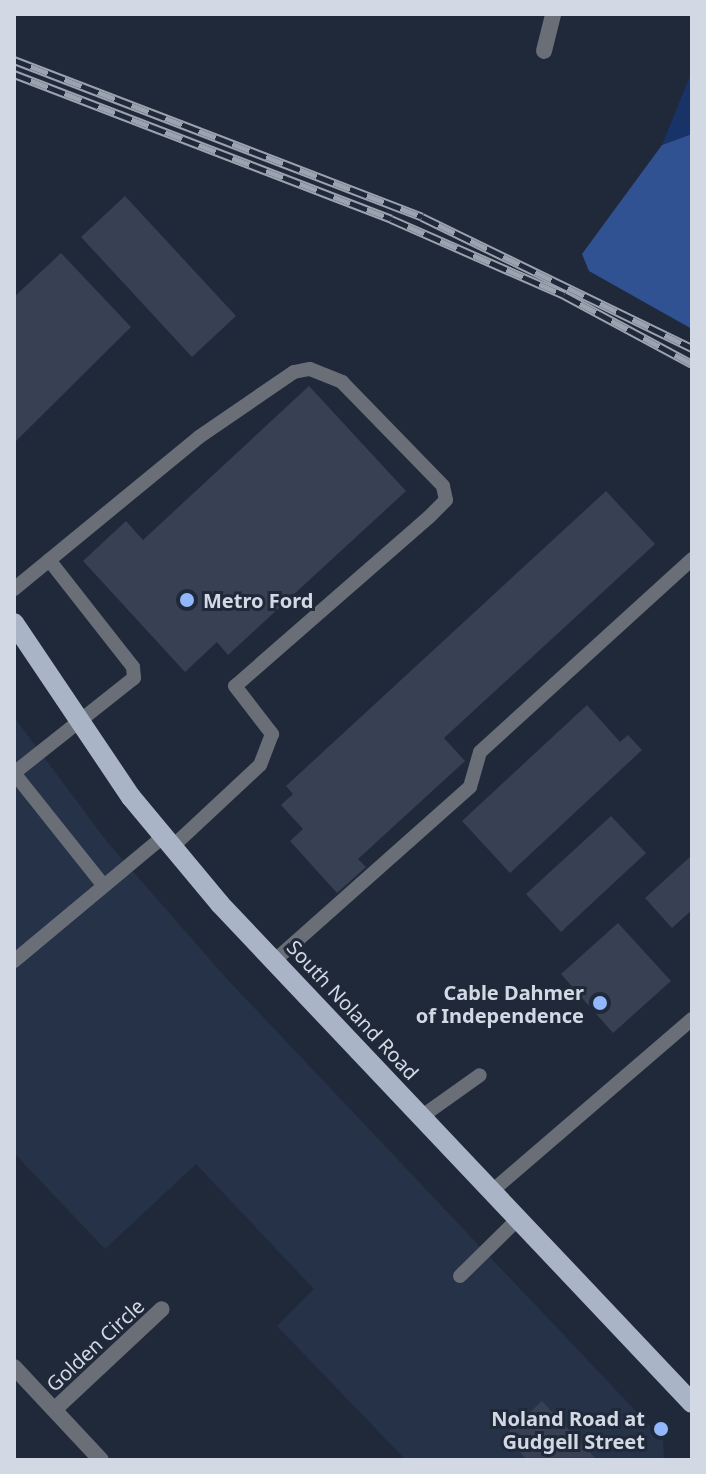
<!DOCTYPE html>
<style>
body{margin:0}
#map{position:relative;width:706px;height:1474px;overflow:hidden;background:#202939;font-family:"Noto Sans",sans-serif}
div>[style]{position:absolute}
.built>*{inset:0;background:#263248}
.green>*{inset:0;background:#183367}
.forest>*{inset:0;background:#305293}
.building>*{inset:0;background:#374153}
.lane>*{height:14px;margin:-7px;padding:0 7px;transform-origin:7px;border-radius:7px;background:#696e77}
.street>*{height:16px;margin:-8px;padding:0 8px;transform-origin:8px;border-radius:8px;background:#696e77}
.primary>*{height:20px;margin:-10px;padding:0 10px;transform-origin:10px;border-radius:10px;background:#a9b4c6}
.rail>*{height:9px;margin-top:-4.5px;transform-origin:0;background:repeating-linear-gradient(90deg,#202939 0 18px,#9ca3b0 0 36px);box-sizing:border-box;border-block:2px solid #9ca3b0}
.dots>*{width:22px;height:22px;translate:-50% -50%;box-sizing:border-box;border:4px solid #202939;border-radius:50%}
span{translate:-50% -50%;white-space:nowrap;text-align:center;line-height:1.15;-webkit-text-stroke:6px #202939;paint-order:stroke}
.poi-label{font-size:20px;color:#d2d9e4;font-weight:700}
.left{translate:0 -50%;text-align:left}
.right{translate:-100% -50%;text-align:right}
.street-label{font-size:20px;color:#d2d9e4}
.frame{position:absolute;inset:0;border:16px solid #d2d9e4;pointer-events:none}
</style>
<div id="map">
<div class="built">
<div style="clip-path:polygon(14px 717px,108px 843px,227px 979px,663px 1440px,664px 1460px,406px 1460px,277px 1326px,314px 1289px,196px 1164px,105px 1249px,14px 1153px)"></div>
</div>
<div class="green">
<div style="clip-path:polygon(692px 71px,692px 134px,662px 145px)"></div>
</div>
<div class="forest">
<div style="clip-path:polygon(692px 134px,692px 329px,589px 271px,582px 254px,662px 145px)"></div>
</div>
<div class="building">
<div style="clip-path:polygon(125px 196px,236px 316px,192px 357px,81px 237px)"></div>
<div style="clip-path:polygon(61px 253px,131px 327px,14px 443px,14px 297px)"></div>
<div style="clip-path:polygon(309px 386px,406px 491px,228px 655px,217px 642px,185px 672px,83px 561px,126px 521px,143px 540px)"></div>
<div style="clip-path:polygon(606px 491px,655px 544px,444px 738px,465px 761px,358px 859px,366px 867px,337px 893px,290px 841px,303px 829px,281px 805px,293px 794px,286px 786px)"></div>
<div style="clip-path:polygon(587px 705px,620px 742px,628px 735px,642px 750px,510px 873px,462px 821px)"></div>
<div style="clip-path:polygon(611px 816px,646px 853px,561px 932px,526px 894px)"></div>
<div style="clip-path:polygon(692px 855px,692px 910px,672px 928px,645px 898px)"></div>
<div style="clip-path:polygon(618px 923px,671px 981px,613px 1033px,561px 974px)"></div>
<div style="clip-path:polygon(542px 1401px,597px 1460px,527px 1460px,505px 1435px)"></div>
</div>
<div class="lane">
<div style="left:14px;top:589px;width:239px;rotate:-39.4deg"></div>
<div style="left:199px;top:437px;width:115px;rotate:-34.4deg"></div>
<div style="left:294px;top:372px;width:16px;rotate:-11deg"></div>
<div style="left:310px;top:369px;width:35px;rotate:22deg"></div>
<div style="left:342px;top:382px;width:145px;rotate:45.8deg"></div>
<div style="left:443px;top:486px;width:14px;rotate:78deg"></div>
<div style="left:446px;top:500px;width:24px;rotate:135deg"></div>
<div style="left:429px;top:517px;width:257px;rotate:138.9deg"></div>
<div style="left:235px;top:686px;width:61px;rotate:52.4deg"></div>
<div style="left:272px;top:734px;width:33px;rotate:111deg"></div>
<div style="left:260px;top:765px;width:120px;rotate:137deg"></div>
<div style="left:14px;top:773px;width:153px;rotate:-38.4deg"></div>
<div style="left:134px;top:678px;width:11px;rotate:-95deg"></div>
<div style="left:133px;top:667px;width:136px;rotate:-128.1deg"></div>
<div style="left:14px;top:773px;width:144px;rotate:51.5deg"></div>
<div style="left:14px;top:961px;width:195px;rotate:-39.8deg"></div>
<div style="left:274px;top:961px;width:262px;rotate:-41.6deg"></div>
<div style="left:470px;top:787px;width:36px;rotate:-74deg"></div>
<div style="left:480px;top:752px;width:287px;rotate:-42.3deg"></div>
<div style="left:421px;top:1117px;width:72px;rotate:-35.4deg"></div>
<div style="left:492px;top:1191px;width:264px;rotate:-40.7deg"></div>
<div style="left:460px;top:1276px;width:81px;rotate:-44.5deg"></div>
</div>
<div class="street">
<div style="left:544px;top:51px;width:38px;rotate:-76deg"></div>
<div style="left:14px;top:1367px;width:127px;rotate:46.9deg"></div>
<div style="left:55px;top:1409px;width:146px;rotate:-43.1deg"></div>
</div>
<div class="primary">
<div style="left:14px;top:623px;width:210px;rotate:56.1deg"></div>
<div style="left:131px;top:797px;width:139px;rotate:50.2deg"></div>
<div style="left:220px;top:904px;width:687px;rotate:46.59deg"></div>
</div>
<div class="rail">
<div style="left:14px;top:60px;width:437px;rotate:21deg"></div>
<div style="left:422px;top:217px;width:300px;rotate:25.9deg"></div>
<div style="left:14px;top:74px;width:404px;rotate:21deg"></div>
<div style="left:391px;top:219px;width:189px;rotate:23.7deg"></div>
<div style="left:564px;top:295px;width:145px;rotate:28.3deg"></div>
</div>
<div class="dots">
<div style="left:187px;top:600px;background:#92b7fd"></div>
<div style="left:600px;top:1003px;background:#92b7fd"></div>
<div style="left:661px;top:1429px;background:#92b7fd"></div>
</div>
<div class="poi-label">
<span class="left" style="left:203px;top:600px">Metro Ford</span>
<span class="right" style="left:584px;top:1004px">Cable Dahmer<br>of Independence</span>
<span class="right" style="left:645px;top:1430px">Noland Road at<br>Gudgell Street</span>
</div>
<div class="street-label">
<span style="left:353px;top:1010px;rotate:47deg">South Noland Road</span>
<span style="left:95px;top:1345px;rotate:-43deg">Golden Circle</span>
</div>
<div class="frame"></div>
</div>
